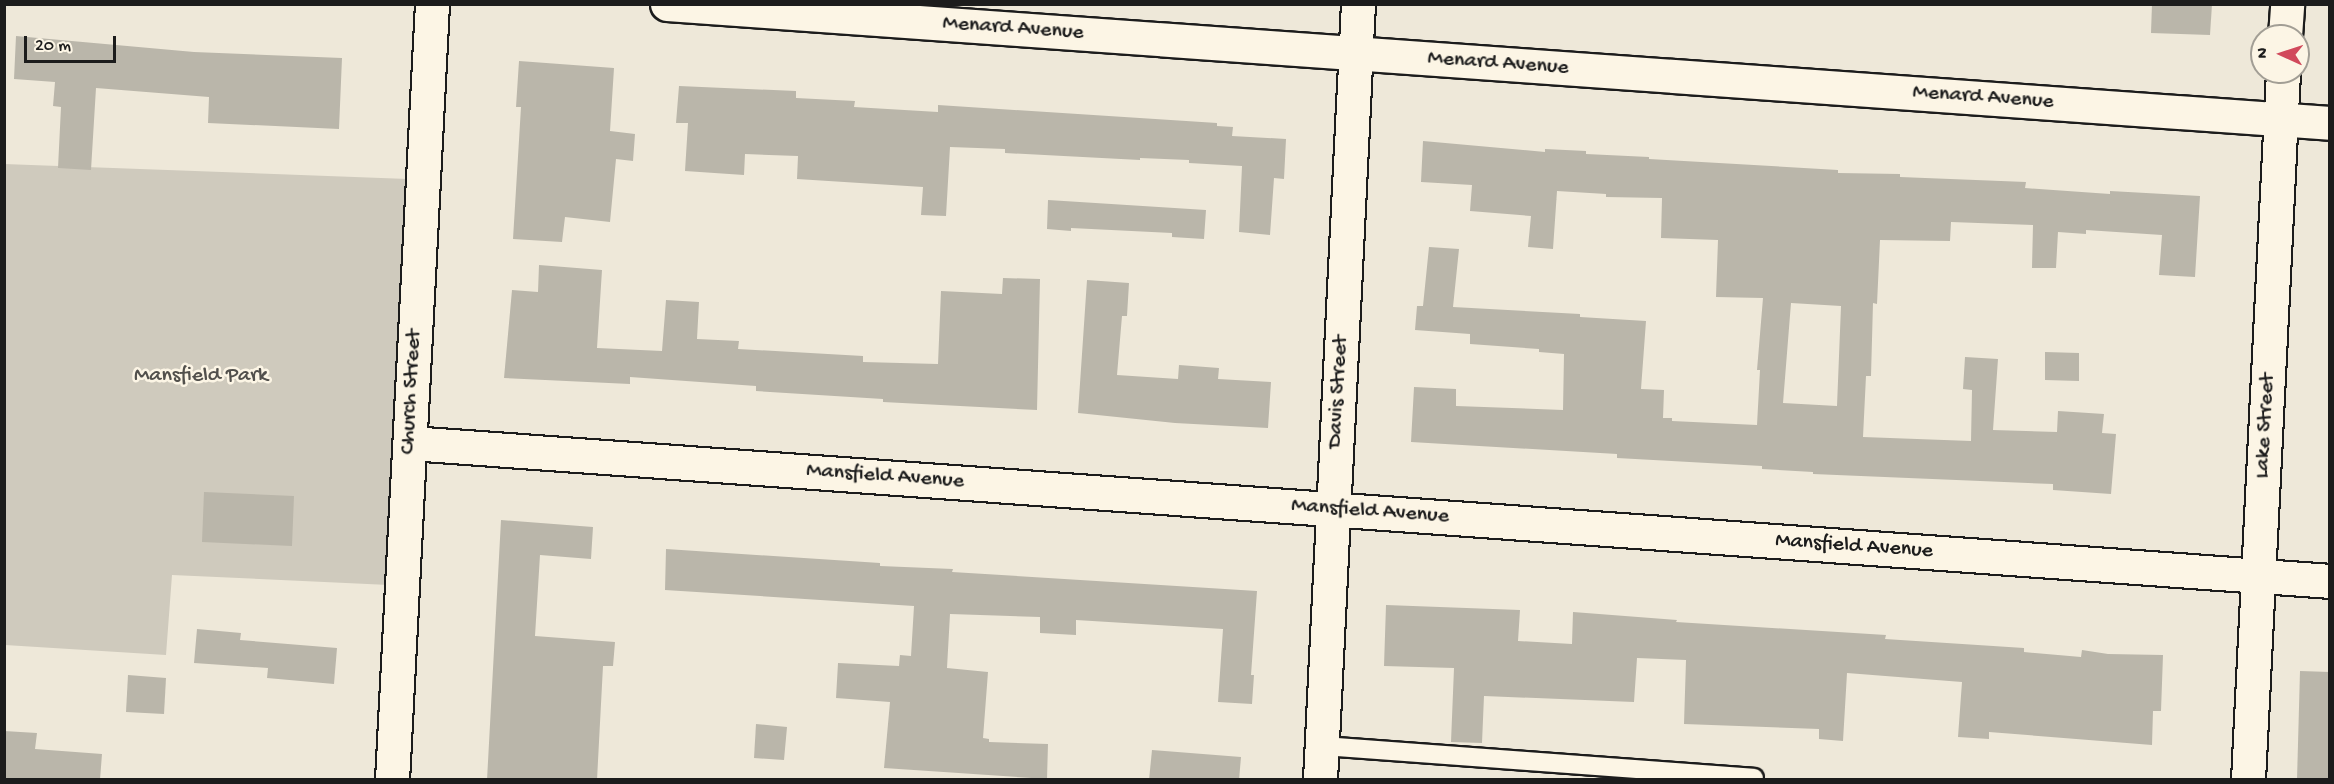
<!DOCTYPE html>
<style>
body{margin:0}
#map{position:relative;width:2334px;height:784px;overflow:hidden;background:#eee8d9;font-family:"Gochi Hand",sans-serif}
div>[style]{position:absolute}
.green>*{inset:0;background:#cfcabd}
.building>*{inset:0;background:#bab6aa}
.roads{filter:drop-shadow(2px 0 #1c1c1c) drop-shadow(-2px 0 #1c1c1c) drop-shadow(0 2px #1c1c1c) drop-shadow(0 -2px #1c1c1c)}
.service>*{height:18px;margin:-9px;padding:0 9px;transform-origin:9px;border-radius:9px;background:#fcf5e5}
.minor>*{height:33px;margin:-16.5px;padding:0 16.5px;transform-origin:16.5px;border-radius:16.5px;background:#fcf5e5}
.tertiary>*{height:33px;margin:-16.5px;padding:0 16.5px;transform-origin:16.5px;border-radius:16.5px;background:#fcf5e5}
span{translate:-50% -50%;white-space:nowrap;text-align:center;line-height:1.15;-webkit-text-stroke:5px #fcf5e5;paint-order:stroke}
.street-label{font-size:22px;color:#1c1c1c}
.park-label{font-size:22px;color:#52504c}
.frame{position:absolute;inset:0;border:6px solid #1c1c1c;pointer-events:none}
.north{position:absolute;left:2250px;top:24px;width:60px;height:60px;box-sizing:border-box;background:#fcf5e5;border:2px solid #a29e95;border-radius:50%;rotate:273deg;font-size:16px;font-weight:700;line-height:24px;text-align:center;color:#1c1c1c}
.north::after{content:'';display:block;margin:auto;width:21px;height:27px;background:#d1495b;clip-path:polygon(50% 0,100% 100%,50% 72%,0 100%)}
.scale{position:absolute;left:24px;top:36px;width:92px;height:27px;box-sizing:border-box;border:3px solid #1c1c1c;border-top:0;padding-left:8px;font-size:18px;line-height:21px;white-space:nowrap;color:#1c1c1c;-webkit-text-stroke:4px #fcf5e5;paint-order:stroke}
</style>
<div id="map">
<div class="green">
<div style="clip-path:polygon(4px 164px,408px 179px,389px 585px,172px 575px,166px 655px,5px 645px)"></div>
</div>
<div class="building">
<div style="clip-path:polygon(2152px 4px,2212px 4px,2210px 35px,2151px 33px)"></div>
<div style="clip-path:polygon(16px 36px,194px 52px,342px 58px,339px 129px,208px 123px,209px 97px,96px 88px,91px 170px,58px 168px,61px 107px,53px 106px,55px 82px,14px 79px)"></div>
<div style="clip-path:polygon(519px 61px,614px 68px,610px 131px,635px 134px,633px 161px,616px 159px,610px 222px,565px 217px,562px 242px,513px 239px,521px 107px,516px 107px)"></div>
<div style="clip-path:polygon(679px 86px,796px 91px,796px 98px,855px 101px,854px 107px,938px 112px,938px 105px,1217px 123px,1217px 126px,1233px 127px,1232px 136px,1286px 139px,1284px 179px,1274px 178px,1270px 235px,1239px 232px,1242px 166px,1189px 163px,1189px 160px,1140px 158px,1140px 160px,1005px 153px,1005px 149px,950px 147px,946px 216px,921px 215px,923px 187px,797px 179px,798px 156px,745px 154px,744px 175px,685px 171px,688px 123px,676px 123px)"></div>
<div style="clip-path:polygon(evenodd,1423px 141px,1545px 152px,1545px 149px,1586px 151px,1586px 154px,1649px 157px,1649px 159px,1838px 170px,1838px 173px,1900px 174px,1900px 177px,2026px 182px,2025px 188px,2110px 194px,2110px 191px,2200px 196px,2195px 277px,2159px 275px,2162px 235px,2086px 230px,2086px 234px,2058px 232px,2056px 268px,2032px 268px,2033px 225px,1951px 222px,1950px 241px,1880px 240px,1877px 304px,1873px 303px,1871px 376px,1866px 376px,1863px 437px,1971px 441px,1972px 390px,1963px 389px,1965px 357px,1998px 359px,1993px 430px,2057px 432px,2058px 411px,2104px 414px,2102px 433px,2116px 434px,2111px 494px,2053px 490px,2053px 484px,1813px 474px,1813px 472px,1762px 469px,1762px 466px,1617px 458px,1617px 454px,1411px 442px,1414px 387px,1456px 389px,1456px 406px,1563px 410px,1564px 354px,1539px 352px,1539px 349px,1470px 344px,1470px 334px,1415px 330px,1417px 306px,1423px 306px,1429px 247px,1459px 249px,1453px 307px,1580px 314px,1580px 317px,1646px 321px,1641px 389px,1664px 390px,1663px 418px,1672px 418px,1672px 421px,1757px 425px,1760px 370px,1757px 370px,1763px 298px,1716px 297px,1718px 240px,1661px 238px,1662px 198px,1606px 197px,1606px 194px,1557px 191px,1553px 249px,1528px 247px,1531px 216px,1470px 211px,1472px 185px,1421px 182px,1423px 141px,1791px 303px,1841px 306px,1837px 406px,1783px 403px,1791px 303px)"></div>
<div style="clip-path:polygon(1048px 200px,1206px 210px,1204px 239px,1172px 237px,1172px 233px,1071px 228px,1071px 231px,1047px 229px)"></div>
<div style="clip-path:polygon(539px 265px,602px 270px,597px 348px,662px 351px,666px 300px,699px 302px,697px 339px,739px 341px,738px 349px,863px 356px,863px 362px,938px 364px,941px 291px,1002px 294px,1003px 278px,1040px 279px,1037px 410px,883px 402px,883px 399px,756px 391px,756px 386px,630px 377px,630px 384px,504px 378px,512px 290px,538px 292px)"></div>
<div style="clip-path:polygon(1087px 280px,1129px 283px,1127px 316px,1122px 316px,1117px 375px,1178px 379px,1179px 365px,1219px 368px,1218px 379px,1271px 382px,1268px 428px,1175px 423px,1078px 413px)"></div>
<div style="clip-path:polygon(2045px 352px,2079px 353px,2079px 381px,2045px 380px)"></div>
<div style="clip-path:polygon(204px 492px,294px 496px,292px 546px,202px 542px)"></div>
<div style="clip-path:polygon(501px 520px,593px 527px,591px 559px,540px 555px,535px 636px,615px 642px,613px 666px,603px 666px,597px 780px,487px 780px)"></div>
<div style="clip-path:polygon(666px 549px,880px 563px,880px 566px,953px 569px,952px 572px,1257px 591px,1251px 675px,1254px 675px,1252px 704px,1218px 702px,1223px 629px,1076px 620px,1076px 635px,1040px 633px,1040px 617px,950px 614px,947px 668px,988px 672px,983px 738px,989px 739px,989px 742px,1048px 744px,1047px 779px,884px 768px,890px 702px,836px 698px,838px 663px,899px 666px,900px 655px,911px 656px,914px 606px,665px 590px)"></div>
<div style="clip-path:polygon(1386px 605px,1520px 610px,1518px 641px,1572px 644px,1573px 612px,1677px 620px,1676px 622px,1886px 635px,1885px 639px,2024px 648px,2024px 652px,2081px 657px,2082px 650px,2108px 654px,2163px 655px,2161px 711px,2153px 711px,2152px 745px,1989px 732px,1989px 739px,1958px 737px,1962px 682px,1847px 673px,1843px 741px,1819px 739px,1819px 729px,1684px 724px,1686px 660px,1637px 658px,1634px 702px,1484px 696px,1482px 743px,1451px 742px,1454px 668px,1384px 666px)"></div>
<div style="clip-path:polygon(197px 629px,241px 633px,240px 640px,337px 648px,334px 684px,267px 678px,268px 668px,194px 663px)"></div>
<div style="clip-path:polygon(2300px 671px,2330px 672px,2328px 780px,2297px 780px)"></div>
<div style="clip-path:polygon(128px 675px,166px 678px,164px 714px,126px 712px)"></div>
<div style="clip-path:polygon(756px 724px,787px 727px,784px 760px,754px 758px)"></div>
<div style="clip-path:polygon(4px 731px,37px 733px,35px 749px,102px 754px,100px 780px,4px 780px)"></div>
<div style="clip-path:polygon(1152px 750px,1241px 757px,1239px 780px,1149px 780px)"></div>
</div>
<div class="roads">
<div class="service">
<div style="left:1322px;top:746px;width:433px;rotate:4.2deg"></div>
</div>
<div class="minor">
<div style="left:667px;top:4px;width:1667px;rotate:4.09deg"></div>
<div style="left:2285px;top:36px;width:32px;rotate:-86deg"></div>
<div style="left:410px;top:443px;width:1925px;rotate:4.11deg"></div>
<div style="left:1320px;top:780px;width:777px;rotate:-87.2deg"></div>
<div style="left:2248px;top:780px;width:709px;rotate:-87.17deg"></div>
</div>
<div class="tertiary">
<div style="left:392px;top:780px;width:777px;rotate:-87.05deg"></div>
</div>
</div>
<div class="street-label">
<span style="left:1013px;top:29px;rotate:4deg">Menard Avenue</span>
<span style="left:1498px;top:64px;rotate:4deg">Menard Avenue</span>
<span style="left:1983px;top:98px;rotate:4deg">Menard Avenue</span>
<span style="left:412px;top:392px;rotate:-87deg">Church Street</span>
<span style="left:1339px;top:392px;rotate:-87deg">Davis Street</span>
<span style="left:2266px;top:426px;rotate:-87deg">Lake Street</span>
<span style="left:885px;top:477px;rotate:4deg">Mansfield Avenue</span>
<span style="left:1370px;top:512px;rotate:4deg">Mansfield Avenue</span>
<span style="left:1854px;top:547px;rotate:4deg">Mansfield Avenue</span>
</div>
<div class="park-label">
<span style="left:201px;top:377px">Mansfield Park</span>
</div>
<div class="frame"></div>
<div class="north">N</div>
<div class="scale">20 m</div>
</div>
